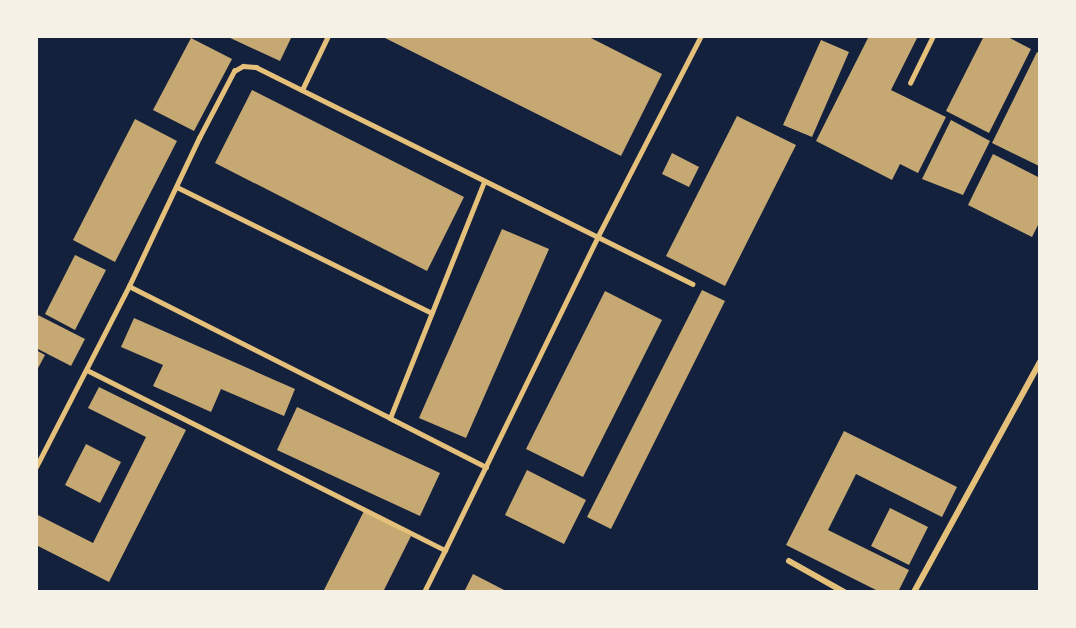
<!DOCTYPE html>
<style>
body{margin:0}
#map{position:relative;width:1076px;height:628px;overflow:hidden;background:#14213d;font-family:"Archivo Narrow",sans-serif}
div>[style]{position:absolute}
.building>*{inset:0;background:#c6a872}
.service>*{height:4.5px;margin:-2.25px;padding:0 2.25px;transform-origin:2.25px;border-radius:2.25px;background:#e5c07b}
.minor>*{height:6px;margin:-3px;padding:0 3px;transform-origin:3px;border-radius:3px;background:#e5c07b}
span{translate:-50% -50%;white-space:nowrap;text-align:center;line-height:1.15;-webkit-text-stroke:6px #f6f1e7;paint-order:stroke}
.frame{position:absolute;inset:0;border:38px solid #f6f1e7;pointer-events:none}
</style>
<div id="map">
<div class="building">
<div style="clip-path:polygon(226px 36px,292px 36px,280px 61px)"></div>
<div style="clip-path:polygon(381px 36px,587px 36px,662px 74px,621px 156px)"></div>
<div style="clip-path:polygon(869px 36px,918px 36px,891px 90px,946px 117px,918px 173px,900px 164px,892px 180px,816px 141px)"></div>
<div style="clip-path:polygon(984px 36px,1006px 36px,1031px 49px,989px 133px,946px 111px)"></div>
<div style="clip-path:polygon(191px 38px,232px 59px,194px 131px,153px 110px)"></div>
<div style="clip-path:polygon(821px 40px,849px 52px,812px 137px,783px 125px)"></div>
<div style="clip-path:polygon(1037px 52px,1040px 54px,1039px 166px,992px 143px)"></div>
<div style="clip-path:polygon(252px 90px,464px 197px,427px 271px,215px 163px)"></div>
<div style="clip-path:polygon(737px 116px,796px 145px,725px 286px,666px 256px)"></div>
<div style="clip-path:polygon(135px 119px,177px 141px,115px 262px,73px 240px)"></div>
<div style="clip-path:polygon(951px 120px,990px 141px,963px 195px,922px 179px)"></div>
<div style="clip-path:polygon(672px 153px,699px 167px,689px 187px,662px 174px)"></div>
<div style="clip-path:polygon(993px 154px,1040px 178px,1040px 221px,1032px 237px,968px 205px)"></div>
<div style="clip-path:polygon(502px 229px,549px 249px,466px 438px,419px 418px)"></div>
<div style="clip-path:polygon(75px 255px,106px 270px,75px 330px,45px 314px)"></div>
<div style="clip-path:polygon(702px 290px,725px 301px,611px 529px,587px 517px)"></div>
<div style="clip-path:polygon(605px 291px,662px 320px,583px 477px,526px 449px)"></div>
<div style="clip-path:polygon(36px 314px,85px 339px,71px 366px,36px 348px)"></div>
<div style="clip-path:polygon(134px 318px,295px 389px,284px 416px,221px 389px,211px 412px,153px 386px,163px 365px,121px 347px)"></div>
<div style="clip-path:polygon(36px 350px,45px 355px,36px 372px)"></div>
<div style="clip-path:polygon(99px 387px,186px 430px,109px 582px,36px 545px,36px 514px,93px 543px,146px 437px,88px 408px)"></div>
<div style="clip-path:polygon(297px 407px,440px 473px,420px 516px,277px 450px)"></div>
<div style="clip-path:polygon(844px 431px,957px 487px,942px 517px,856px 474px,828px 530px,909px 570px,898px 592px,880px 592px,786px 545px)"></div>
<div style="clip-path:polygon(86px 444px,121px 462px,100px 503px,65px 485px)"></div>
<div style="clip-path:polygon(527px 470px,586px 500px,564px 544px,505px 515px)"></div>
<div style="clip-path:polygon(890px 508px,928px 527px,909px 565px,871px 546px)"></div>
<div style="clip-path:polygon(364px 511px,411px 536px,383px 592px,323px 592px)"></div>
<div style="clip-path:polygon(473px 574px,508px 592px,464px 592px)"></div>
</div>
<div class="service">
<div style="left:910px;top:83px;width:52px;rotate:-63.9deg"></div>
<div style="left:302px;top:90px;width:60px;rotate:-64.3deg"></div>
<div style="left:177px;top:187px;width:284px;rotate:26.3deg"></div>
<div style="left:129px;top:286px;width:292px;rotate:26.8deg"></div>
<div style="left:390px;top:418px;width:254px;rotate:-68.3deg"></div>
<div style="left:87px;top:370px;width:401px;rotate:26.7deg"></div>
<div style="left:445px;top:550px;width:347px;rotate:-64deg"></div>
<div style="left:597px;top:238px;width:227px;rotate:-62.8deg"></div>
<div style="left:390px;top:418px;width:108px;rotate:27deg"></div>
<div style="left:36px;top:467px;width:203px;rotate:-62.8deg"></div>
<div style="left:129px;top:286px;width:164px;rotate:-64.7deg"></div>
<div style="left:199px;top:138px;width:76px;rotate:-62.4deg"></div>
<div style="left:234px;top:71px;width:10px;rotate:-29deg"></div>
<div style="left:243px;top:66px;width:13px;rotate:4deg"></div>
<div style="left:256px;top:67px;width:51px;rotate:26.6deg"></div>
<div style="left:302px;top:90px;width:436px;rotate:26.4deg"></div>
<div style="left:424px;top:592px;width:47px;rotate:-63.4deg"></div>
</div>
<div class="minor">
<div style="left:789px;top:561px;width:63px;rotate:29.4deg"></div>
<div style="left:914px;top:592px;width:262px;rotate:-61.3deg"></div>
</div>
<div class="frame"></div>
</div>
